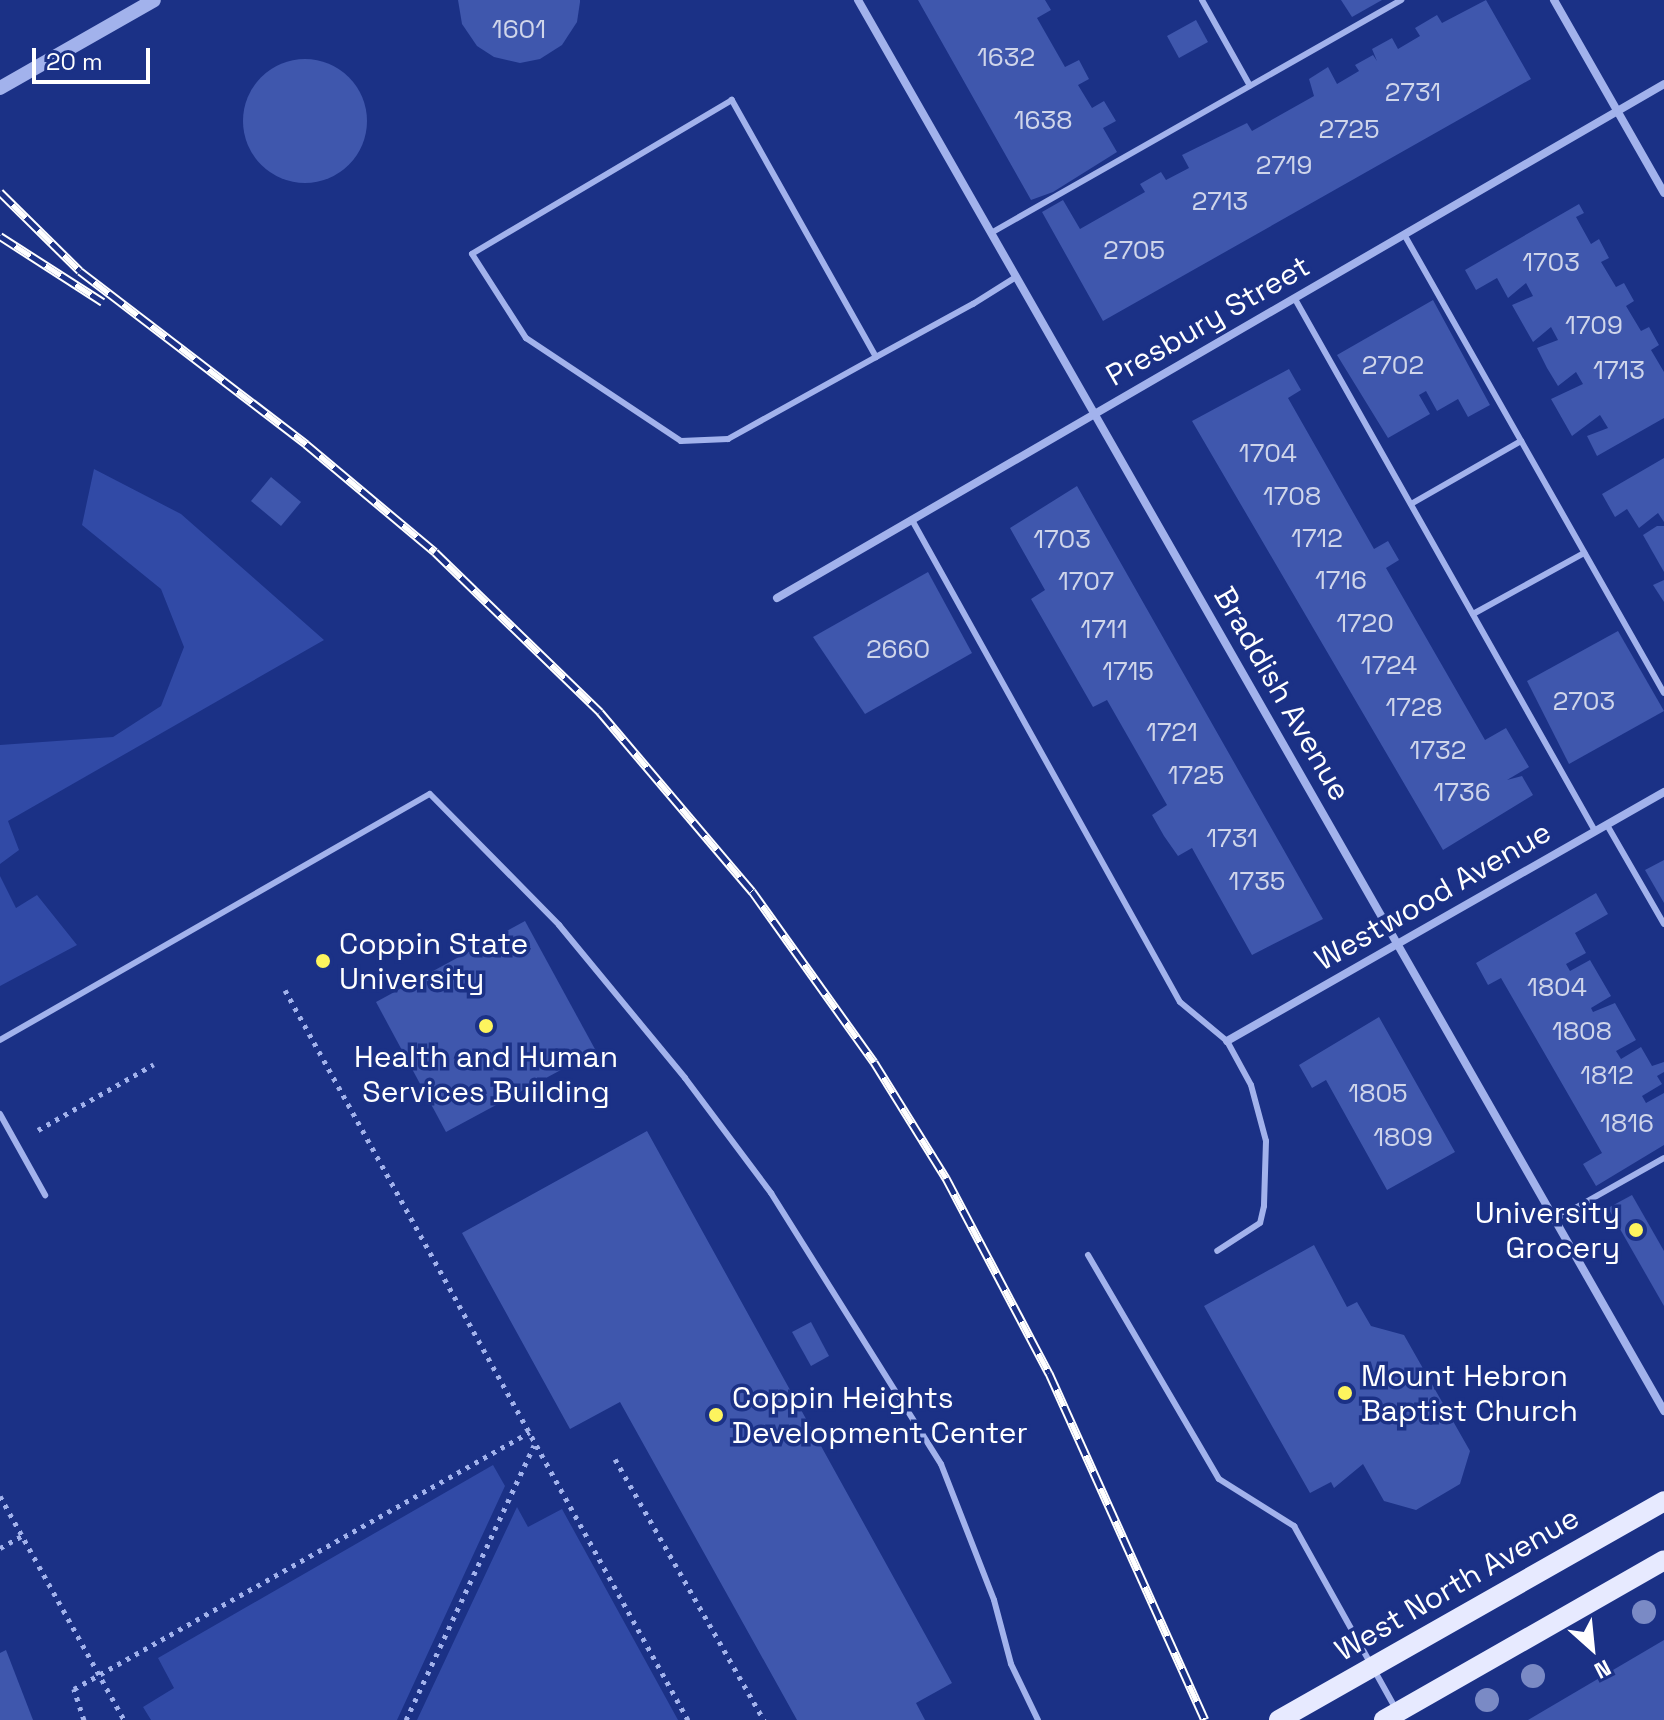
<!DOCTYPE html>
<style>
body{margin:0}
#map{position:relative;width:1664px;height:1720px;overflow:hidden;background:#1b3186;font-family:"Space Grotesk",sans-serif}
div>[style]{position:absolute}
.green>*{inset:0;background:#314aa6}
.building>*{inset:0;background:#3f57ad}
.round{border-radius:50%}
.path>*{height:5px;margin-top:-2.5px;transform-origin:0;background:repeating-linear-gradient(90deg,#a2b2ec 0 4px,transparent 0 10px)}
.service>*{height:6px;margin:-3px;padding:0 3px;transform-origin:3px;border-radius:3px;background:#a2b2ec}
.minor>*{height:8px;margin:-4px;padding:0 4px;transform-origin:4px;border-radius:4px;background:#a2b2ec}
.tertiary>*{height:14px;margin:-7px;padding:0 7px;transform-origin:7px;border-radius:7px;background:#a2b2ec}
.primary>*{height:20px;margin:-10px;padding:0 10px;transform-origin:10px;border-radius:10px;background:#e7eaff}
.rail>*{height:9px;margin-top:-4.5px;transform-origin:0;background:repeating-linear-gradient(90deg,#1b3186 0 18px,#fff 0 36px);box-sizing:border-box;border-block:2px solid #fff}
.trees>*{width:24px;height:24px;margin:-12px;border-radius:50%;background:#7a8ac5}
.dots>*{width:22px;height:22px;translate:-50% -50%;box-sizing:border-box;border:4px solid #1b3186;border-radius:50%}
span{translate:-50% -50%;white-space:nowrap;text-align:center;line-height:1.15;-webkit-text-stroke:7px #1b3186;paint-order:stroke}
.number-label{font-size:26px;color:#cfd5ea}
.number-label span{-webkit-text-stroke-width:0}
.street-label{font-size:30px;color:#fff}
.poi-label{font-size:30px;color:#fff}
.left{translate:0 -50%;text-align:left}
.right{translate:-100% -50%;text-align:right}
.north{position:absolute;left:1552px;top:1608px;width:80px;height:80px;-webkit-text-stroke:6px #1b3186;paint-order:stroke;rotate:153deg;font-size:22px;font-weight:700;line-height:32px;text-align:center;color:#fff}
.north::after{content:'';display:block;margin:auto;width:28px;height:36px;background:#fff;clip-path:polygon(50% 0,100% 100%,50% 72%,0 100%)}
.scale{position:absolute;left:32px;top:48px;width:118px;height:36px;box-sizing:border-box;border:4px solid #fff;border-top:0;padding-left:10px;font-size:24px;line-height:28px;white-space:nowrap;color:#fff;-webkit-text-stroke:6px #1b3186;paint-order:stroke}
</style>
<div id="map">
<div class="green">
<div style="clip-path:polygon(94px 469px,181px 514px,324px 640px,8px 821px,19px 850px,0 864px,0 745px,113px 737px,161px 706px,184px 647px,161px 589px,82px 525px)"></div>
<div style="clip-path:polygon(0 876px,16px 908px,37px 895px,77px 945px,0 986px)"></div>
<div style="clip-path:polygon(493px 1465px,505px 1486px,397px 1720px,151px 1720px,143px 1707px,174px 1688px,158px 1658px)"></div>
<div style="clip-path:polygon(517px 1507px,528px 1527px,562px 1509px,678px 1720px,417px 1720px)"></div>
</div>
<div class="building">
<div style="clip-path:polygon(458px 0,580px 0,580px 2px,577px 22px,562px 45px,540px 59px,520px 63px,494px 57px,477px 46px,462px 24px)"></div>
<div style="clip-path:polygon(918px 0,1045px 0,1051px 10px,1037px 18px,1065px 67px,1079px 60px,1089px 79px,1078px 85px,1092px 108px,1104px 101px,1116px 121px,1103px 128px,1117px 152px,1053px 192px,1031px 200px)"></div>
<div style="clip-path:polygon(1341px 0,1382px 0,1352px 17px)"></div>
<div style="clip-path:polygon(1486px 0,1531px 79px,1103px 321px,1042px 212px,1063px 200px,1080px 229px,1145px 192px,1140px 184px,1161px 172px,1166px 180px,1189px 168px,1182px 155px,1247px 123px,1252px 131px,1314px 96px,1309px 79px,1328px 67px,1337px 84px,1359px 71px,1355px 65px,1373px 55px,1377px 61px,1372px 49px,1392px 38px,1398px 49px,1420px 36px,1415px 28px,1437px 15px,1442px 23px)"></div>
<div style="clip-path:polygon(1196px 20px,1208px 42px,1179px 58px,1167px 36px)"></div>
<div class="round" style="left:243px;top:59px;width:124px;height:124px"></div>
<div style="clip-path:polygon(1579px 204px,1584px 213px,1576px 217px,1591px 244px,1599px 239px,1609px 258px,1601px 262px,1616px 287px,1624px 283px,1634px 301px,1626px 306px,1641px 331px,1649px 327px,1659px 345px,1651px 350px,1664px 372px,1664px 418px,1597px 456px,1587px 436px,1608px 428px,1600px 415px,1572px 436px,1551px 399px,1583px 384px,1576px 372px,1558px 386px,1547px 368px,1537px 348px,1558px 340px,1551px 327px,1533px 342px,1512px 305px,1533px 296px,1526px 283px,1508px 298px,1497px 278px,1476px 290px,1465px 270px)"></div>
<div style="clip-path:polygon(1433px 300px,1490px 405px,1468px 417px,1458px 399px,1437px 411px,1426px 391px,1419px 395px,1430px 414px,1388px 438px,1337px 355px)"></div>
<div style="clip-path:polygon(1289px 369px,1301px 390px,1288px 398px,1374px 549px,1388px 541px,1399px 560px,1386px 568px,1485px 740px,1506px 728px,1529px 767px,1507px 780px,1522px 776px,1533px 795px,1443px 850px,1192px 421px)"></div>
<div style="clip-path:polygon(1664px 458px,1664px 522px,1658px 513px,1639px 528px,1627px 509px,1615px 517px,1602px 494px)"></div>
<div style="clip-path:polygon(271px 477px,301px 502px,281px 526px,251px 501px)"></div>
<div style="clip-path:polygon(1077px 486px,1323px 919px,1252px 955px,1192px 848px,1178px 856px,1164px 836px,1152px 815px,1167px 805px,1107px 700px,1093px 707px,1031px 599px,1045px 590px,1010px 528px)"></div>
<div style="clip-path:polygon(1657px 526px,1664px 526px,1664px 572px,1643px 535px)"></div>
<div style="clip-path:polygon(928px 572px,972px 653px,865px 714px,813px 637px)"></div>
<div style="clip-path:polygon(1664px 580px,1664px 602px,1653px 585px)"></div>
<div style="clip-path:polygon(1618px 631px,1664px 711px,1569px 764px,1527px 681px)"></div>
<div style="clip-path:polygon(1664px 860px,1664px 903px,1645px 870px)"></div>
<div style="clip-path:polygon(1596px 893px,1608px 914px,1575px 933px,1586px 953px,1566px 964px,1570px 971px,1590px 960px,1611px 996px,1591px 1008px,1593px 1012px,1615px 1003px,1636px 1040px,1616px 1051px,1621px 1059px,1641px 1047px,1652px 1066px,1664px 1062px,1664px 1072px,1657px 1076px,1662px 1084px,1642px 1096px,1646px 1103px,1664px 1093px,1664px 1145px,1596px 1186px,1583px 1164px,1602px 1153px,1501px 978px,1488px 985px,1476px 963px)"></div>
<div style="clip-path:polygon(525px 921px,596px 1051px,446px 1132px,376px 1002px)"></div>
<div style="clip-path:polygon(1379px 1017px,1455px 1152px,1387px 1190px,1326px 1080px,1312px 1088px,1299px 1065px)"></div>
<div style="clip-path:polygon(647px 1131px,952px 1683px,916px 1703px,925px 1720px,797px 1720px,620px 1402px,570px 1429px,462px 1233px)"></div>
<div style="clip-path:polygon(1632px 1195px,1664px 1251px,1664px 1306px,1608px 1208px)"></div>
<div style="clip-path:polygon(1314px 1245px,1347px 1307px,1357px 1302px,1371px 1326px,1404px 1335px,1470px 1451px,1460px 1484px,1416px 1510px,1384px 1501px,1363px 1464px,1334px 1488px,1331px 1482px,1310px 1493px,1204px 1306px)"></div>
<div style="clip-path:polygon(811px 1322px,829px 1356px,811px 1366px,792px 1332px)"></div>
<div style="clip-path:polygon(1664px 1640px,1664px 1720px,1528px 1720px)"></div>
<div style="clip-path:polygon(6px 1650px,33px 1720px,0 1720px,0 1653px)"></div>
</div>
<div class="path">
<div style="left:285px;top:990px;width:834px;rotate:61.1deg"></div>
<div style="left:38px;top:1130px;width:133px;rotate:-29.6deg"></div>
<div style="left:615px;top:1459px;width:301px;rotate:60.3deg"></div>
<div style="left:0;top:1496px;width:256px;rotate:61deg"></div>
<div style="left:0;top:1548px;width:25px;rotate:-29deg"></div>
<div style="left:84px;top:1720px;width:33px;rotate:-108deg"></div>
<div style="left:74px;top:1689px;width:523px;rotate:-29.41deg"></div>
<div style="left:406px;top:1720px;width:303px;rotate:-65deg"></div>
</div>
<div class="service">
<div style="left:1202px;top:0;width:98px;rotate:60.8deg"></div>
<div style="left:991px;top:233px;width:472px;rotate:-29.6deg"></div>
<div style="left:1405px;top:236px;width:525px;rotate:60.46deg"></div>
<div style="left:1295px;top:299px;width:611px;rotate:60.58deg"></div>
<div style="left:876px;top:357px;width:295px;rotate:-119.3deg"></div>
<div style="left:732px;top:100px;width:302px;rotate:149.4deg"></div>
<div style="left:472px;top:254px;width:100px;rotate:57.3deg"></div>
<div style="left:526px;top:338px;width:186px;rotate:33.6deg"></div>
<div style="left:681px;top:441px;width:47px;rotate:-2.4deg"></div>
<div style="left:728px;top:439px;width:169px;rotate:-29deg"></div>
<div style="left:876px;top:357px;width:111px;rotate:-28.7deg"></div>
<div style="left:973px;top:304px;width:51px;rotate:-32.1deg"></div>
<div style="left:1411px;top:504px;width:127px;rotate:-29.8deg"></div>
<div style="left:912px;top:520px;width:551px;rotate:60.93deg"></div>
<div style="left:1180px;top:1002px;width:61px;rotate:39.7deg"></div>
<div style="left:1227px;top:1041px;width:50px;rotate:61.4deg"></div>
<div style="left:1251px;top:1085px;width:58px;rotate:75deg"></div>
<div style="left:1266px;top:1141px;width:65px;rotate:91.8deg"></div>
<div style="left:1264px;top:1206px;width:17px;rotate:103deg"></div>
<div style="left:1260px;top:1223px;width:51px;rotate:146.9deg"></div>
<div style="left:1473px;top:614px;width:127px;rotate:-28.8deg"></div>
<div style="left:1607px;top:825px;width:114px;rotate:60.1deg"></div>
<div style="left:0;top:1040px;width:495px;rotate:-29.8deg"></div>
<div style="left:430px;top:794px;width:184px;rotate:45.4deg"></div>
<div style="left:559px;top:925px;width:198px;rotate:50.5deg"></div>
<div style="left:685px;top:1078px;width:144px;rotate:53.2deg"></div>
<div style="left:771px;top:1193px;width:320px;rotate:57.9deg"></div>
<div style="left:941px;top:1464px;width:146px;rotate:68.7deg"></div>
<div style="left:994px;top:1600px;width:66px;rotate:75.1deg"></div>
<div style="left:1011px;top:1664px;width:62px;rotate:64.3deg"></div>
<div style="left:0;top:1114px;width:93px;rotate:60.9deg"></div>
<div style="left:1554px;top:1220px;width:126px;rotate:-29.4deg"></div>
<div style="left:1088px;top:1255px;width:259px;rotate:59.7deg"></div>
<div style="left:1219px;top:1479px;width:89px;rotate:32.1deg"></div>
<div style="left:1294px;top:1526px;width:210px;rotate:60.9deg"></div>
</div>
<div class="minor">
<div style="left:858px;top:0;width:1625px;rotate:60.26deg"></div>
<div style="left:1554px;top:0;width:222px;rotate:60.3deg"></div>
<div style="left:777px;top:598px;width:1025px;rotate:-30.09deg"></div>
<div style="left:1227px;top:1041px;width:503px;rotate:-29.67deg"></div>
</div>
<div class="tertiary">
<div style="left:0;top:88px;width:177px;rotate:-29.7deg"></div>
</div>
<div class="primary">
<div style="left:1279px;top:1720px;width:443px;rotate:-29.6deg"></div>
<div style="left:1384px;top:1720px;width:322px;rotate:-29.7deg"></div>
</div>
<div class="rail">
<div style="left:0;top:192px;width:112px;rotate:44.6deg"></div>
<div style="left:80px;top:271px;width:285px;rotate:37.4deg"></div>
<div style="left:306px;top:444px;width:168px;rotate:39.9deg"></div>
<div style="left:435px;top:552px;width:230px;rotate:44.1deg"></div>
<div style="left:600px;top:712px;width:235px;rotate:49.7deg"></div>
<div style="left:752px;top:891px;width:210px;rotate:54.5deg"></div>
<div style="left:874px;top:1062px;width:137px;rotate:58.2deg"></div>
<div style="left:946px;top:1178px;width:221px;rotate:62.2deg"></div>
<div style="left:1049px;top:1373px;width:380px;rotate:65.8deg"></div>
<div style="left:0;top:236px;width:122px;rotate:32.7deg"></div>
</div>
<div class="trees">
<div style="left:1644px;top:1612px"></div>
<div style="left:1533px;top:1676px"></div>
<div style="left:1487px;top:1700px"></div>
</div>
<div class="dots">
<div style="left:323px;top:961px;background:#fdf45e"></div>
<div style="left:486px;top:1026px;background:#fdf45e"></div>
<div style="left:1636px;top:1230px;background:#fdf45e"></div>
<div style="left:1345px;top:1393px;background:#fdf45e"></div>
<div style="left:716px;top:1415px;background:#fdf45e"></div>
</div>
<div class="number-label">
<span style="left:519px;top:30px">1601</span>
<span style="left:1006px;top:58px">1632</span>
<span style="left:1413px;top:93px">2731</span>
<span style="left:1043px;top:121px">1638</span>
<span style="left:1349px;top:130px">2725</span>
<span style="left:1284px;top:166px">2719</span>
<span style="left:1220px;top:202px">2713</span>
<span style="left:1134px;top:251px">2705</span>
<span style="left:1551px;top:263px">1703</span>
<span style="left:1594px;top:326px">1709</span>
<span style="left:1393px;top:366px">2702</span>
<span style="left:1619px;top:371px">1713</span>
<span style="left:1268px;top:454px">1704</span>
<span style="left:1292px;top:497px">1708</span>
<span style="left:1317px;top:539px">1712</span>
<span style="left:1062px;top:540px">1703</span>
<span style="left:1341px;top:581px">1716</span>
<span style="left:1086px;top:582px">1707</span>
<span style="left:1365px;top:624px">1720</span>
<span style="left:1104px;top:630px">1711</span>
<span style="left:898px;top:650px">2660</span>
<span style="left:1389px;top:666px">1724</span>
<span style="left:1128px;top:672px">1715</span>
<span style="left:1584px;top:702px">2703</span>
<span style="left:1414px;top:708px">1728</span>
<span style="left:1172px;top:733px">1721</span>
<span style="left:1438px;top:751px">1732</span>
<span style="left:1196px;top:776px">1725</span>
<span style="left:1462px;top:793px">1736</span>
<span style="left:1232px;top:839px">1731</span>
<span style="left:1257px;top:882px">1735</span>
<span style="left:1557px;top:988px">1804</span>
<span style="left:1582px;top:1032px">1808</span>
<span style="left:1607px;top:1076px">1812</span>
<span style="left:1378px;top:1094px">1805</span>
<span style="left:1627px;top:1124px">1816</span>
<span style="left:1403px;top:1138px">1809</span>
</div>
<div class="street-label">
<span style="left:1208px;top:321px;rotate:-30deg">Presbury Street</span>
<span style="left:1282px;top:694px;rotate:60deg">Braddish Avenue</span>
<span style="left:1433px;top:896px;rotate:-30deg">Westwood Avenue</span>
<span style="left:1457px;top:1584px;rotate:-30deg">West North Avenue</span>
</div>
<div class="poi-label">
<span class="left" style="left:339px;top:961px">Coppin State<br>University</span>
<span style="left:486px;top:1074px">Health and Human<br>Services Building</span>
<span class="right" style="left:1620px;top:1230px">University<br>Grocery</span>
<span class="left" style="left:1361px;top:1393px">Mount Hebron<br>Baptist Church</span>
<span class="left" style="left:732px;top:1415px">Coppin Heights<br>Development Center</span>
</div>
<div class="north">N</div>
<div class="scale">20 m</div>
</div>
